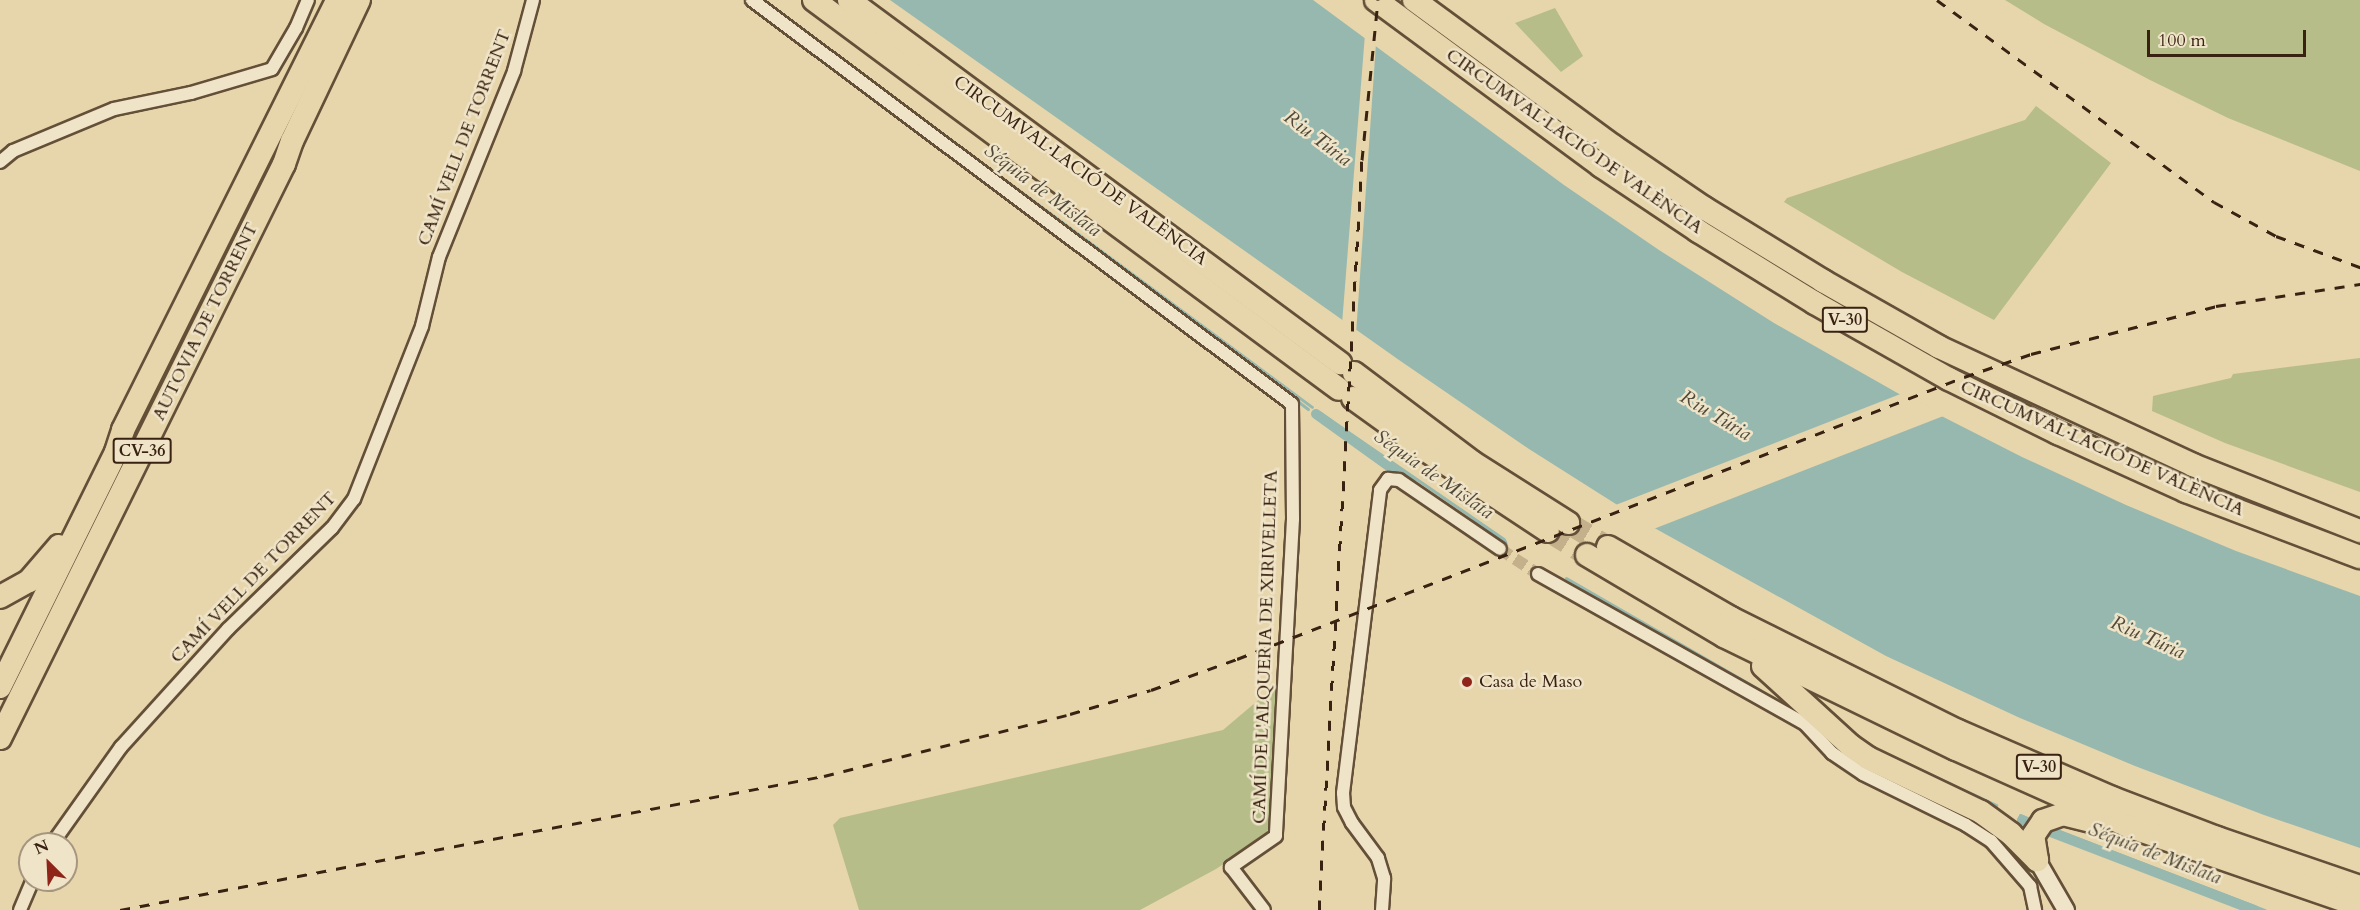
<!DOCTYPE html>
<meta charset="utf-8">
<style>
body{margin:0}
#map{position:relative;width:2360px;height:910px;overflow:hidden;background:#e7d5ab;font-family:Cardo,serif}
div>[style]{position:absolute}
.green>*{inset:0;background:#b6bd88}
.water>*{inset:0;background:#97b8af}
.pier>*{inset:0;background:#e7d5ab}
.stream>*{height:3px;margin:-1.5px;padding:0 1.5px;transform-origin:1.5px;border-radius:1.5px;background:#97b8af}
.canal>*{height:10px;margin:-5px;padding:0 5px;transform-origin:5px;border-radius:5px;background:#97b8af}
.street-tunnel>*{height:12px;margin-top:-6px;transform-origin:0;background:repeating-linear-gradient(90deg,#c4b18c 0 12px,transparent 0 18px)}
.highway-tunnel>*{height:22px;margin-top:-11px;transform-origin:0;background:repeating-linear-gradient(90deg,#c4b18c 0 22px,transparent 0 33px)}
.roads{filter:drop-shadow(2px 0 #644f38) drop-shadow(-2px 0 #644f38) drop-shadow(0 2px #644f38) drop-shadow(0 -2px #644f38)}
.street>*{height:12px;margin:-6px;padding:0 6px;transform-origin:6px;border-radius:6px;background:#efe4c8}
.secondary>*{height:16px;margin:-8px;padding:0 8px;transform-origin:8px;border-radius:8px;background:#efe4c8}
.highway>*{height:22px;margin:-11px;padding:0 11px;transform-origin:11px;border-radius:11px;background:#e7d5ab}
.rail>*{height:3px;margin-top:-1.5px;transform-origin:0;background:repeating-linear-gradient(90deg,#392211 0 10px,transparent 0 20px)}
.dots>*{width:16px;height:16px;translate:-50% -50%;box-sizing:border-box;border:3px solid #efe4c8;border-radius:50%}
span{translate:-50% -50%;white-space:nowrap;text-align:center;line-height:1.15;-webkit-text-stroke:5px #efe4c8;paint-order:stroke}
.shield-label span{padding:2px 4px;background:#efe4c8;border:2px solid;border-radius:4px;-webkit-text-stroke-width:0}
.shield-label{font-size:16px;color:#392211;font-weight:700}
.street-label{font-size:18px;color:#392211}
.poi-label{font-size:18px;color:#392211}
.left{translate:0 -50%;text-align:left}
.water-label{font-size:20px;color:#504838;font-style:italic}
.north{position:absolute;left:18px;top:832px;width:60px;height:60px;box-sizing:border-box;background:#efe4c8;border:2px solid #a6967f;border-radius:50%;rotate:336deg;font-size:16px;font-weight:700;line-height:24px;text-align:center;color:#392211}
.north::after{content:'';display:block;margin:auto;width:21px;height:27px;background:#8f2418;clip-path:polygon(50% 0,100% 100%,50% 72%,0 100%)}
.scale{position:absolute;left:2147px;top:30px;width:159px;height:27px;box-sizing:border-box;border:3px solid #392211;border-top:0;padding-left:8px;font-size:18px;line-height:21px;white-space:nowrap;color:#392211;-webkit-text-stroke:4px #efe4c8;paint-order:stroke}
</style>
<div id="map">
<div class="green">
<div style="clip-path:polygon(2005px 0,2360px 0,2360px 171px,2228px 118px,2150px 80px,2044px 24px)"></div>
<div style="clip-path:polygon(1555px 8px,1583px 56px,1561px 72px,1515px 23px)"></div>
<div style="clip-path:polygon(2036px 106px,2111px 163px,1994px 320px,1902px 272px,1784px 202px,1787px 198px,2025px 120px)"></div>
<div style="clip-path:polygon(2360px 358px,2360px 492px,2225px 443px,2152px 411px,2153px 396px,2231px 378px,2233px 374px)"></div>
<div style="clip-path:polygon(1276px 685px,1271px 825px,1264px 837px,1216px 869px,1140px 910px,859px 910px,833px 825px,840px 818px,1223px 730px)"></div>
</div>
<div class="water">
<div style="clip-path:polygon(890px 0,1313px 0,1564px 185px,1659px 250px,1774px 323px,1908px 399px,2022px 457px,2126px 505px,2236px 551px,2360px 596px,2360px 848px,2264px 815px,2135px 766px,2020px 718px,1886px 656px,1649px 525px,1529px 449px,1399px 360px)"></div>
</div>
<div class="pier">
<div style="clip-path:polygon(1365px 34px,1376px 43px,1356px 334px,1342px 324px)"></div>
<div style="clip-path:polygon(1903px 393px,1946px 415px,1651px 530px,1613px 506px)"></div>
</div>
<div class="stream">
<div style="left:762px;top:0;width:684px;rotate:36.5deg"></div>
<div style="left:1276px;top:385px;width:40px;rotate:37deg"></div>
<div style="left:1319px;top:412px;width:224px;rotate:34.5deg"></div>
<div style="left:1566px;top:578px;width:224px;rotate:30deg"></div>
<div style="left:1871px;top:747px;width:138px;rotate:24.9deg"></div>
<div style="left:2020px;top:815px;width:13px;rotate:23deg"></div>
<div style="left:2051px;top:828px;width:229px;rotate:21deg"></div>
</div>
<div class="canal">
<div style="left:1316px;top:414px;width:117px;rotate:35.6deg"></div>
<div style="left:1474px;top:524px;width:34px;rotate:34deg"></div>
<div style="left:2022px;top:820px;width:10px;rotate:24deg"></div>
<div style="left:2043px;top:829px;width:226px;rotate:21deg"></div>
</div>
<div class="street-tunnel">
<div style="left:1500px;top:549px;width:45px;rotate:33.3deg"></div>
</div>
<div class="highway-tunnel">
<div style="left:1568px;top:523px;width:47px;rotate:31deg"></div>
<div style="left:1548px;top:531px;width:46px;rotate:31.6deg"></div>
</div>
<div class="roads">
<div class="street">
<div style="left:752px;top:0;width:674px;rotate:36.8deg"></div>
<div style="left:1292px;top:404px;width:115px;rotate:89.5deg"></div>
<div style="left:1293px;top:519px;width:317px;rotate:93.1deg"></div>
<div style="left:1276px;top:836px;width:55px;rotate:145.4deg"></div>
<div style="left:1231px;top:867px;width:54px;rotate:52.5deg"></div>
<div style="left:0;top:162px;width:17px;rotate:-40deg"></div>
<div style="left:13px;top:151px;width:109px;rotate:-22.6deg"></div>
<div style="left:114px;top:109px;width:79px;rotate:-11.7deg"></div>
<div style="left:191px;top:93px;width:84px;rotate:-16.5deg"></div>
<div style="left:272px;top:69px;width:48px;rotate:-59.7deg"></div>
<div style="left:296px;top:28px;width:30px;rotate:-67deg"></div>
<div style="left:1538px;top:574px;width:306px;rotate:29.3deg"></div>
<div style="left:1805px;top:724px;width:40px;rotate:47deg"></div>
<div style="left:1832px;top:753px;width:37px;rotate:34deg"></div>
<div style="left:1863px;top:774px;width:115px;rotate:26.3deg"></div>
<div style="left:1966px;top:825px;width:30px;rotate:33deg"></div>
<div style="left:1991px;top:841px;width:60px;rotate:49.1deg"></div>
<div style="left:2030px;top:886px;width:25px;rotate:78deg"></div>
<div style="left:52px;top:844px;width:119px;rotate:-54.6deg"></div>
<div style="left:121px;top:747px;width:159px;rotate:-47.8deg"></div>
<div style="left:228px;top:629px;width:145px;rotate:-44.2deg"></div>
<div style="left:332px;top:528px;width:36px;rotate:-53deg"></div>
<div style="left:354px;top:499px;width:186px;rotate:-68.5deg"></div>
<div style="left:422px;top:326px;width:71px;rotate:-76.2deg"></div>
<div style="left:439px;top:257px;width:201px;rotate:-68deg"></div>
<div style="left:514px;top:71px;width:73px;rotate:-75deg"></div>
<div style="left:20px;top:910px;width:33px;rotate:-67deg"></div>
<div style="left:1382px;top:910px;width:32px;rotate:-86deg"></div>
<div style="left:1384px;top:878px;width:21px;rotate:-107deg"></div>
<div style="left:1378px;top:858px;width:44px;rotate:-126.6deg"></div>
<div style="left:1352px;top:823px;width:18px;rotate:-117deg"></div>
<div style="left:1344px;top:807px;width:14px;rotate:-94deg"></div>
<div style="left:1343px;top:793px;width:305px;rotate:-83deg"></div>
<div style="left:1380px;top:490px;width:14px;rotate:-54deg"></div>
<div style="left:1388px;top:479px;width:11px;rotate:5deg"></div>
<div style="left:1399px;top:480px;width:122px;rotate:34.3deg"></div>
</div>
<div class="secondary">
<div style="left:2037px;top:860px;width:58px;rotate:59.9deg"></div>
</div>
<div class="highway">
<div style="left:814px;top:0;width:653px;rotate:36.54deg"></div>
<div style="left:849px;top:0;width:611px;rotate:36.48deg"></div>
<div style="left:1376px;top:0;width:280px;rotate:36.4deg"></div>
<div style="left:1601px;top:166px;width:117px;rotate:33.8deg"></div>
<div style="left:1698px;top:231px;width:137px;rotate:31.6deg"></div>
<div style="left:1815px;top:303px;width:154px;rotate:29.6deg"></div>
<div style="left:1949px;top:379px;width:122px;rotate:26.4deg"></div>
<div style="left:2058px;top:433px;width:141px;rotate:24.4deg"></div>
<div style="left:2186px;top:491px;width:186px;rotate:20.8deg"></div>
<div style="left:1414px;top:0;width:247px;rotate:36.3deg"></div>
<div style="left:1613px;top:146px;width:110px;rotate:34.3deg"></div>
<div style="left:1704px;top:208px;width:140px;rotate:31.5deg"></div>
<div style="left:1823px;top:281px;width:133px;rotate:29.6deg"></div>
<div style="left:1939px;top:347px;width:280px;rotate:24.9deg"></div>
<div style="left:2193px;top:465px;width:180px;rotate:21.6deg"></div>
<div style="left:1354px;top:373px;width:148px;rotate:37deg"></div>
<div style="left:1472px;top:462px;width:114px;rotate:32.4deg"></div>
<div style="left:1353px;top:398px;width:84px;rotate:35.8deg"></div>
<div style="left:1421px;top:447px;width:152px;rotate:33.5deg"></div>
<div style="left:1608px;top:547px;width:142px;rotate:30deg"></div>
<div style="left:1731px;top:618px;width:254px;rotate:26.5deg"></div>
<div style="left:1958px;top:731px;width:168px;rotate:23.5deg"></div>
<div style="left:2112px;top:798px;width:112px;rotate:20.9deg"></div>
<div style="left:2217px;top:838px;width:151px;rotate:18.9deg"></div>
<div style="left:1587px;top:555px;width:159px;rotate:30.6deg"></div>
<div style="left:1724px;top:636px;width:258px;rotate:26deg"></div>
<div style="left:1956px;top:749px;width:188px;rotate:24.1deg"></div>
<div style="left:2128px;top:826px;width:245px;rotate:19deg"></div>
<div style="left:0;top:597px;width:33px;rotate:-29deg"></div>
<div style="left:29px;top:581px;width:46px;rotate:-49.4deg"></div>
<div style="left:1763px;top:666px;width:119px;rotate:42.3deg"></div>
<div style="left:1851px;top:746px;width:21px;rotate:35deg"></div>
<div style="left:1868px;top:758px;width:125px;rotate:25.5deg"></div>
<div style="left:1981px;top:812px;width:37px;rotate:36deg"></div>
<div style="left:2011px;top:834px;width:37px;rotate:45deg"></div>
<div style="left:0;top:687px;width:262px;rotate:-63.7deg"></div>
<div style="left:116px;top:452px;width:23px;rotate:-72deg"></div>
<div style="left:123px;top:430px;width:480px;rotate:-63.5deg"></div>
<div style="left:0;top:738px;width:640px;rotate:-63.68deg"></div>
<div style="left:284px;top:164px;width:24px;rotate:-71deg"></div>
<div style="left:292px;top:141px;width:156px;rotate:-64.6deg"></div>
<div style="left:2037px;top:860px;width:24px;rotate:-99deg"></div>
<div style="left:2033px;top:836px;width:18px;rotate:-56deg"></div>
<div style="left:2043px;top:821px;width:21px;rotate:-19deg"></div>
<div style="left:2063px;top:814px;width:32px;rotate:14deg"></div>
</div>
</div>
<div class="rail">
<div style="left:1937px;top:0;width:343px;rotate:36.1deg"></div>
<div style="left:2214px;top:202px;width:71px;rotate:28.7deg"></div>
<div style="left:2276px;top:236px;width:90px;rotate:20.3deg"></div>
<div style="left:120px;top:910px;width:717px;rotate:-10.78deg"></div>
<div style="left:824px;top:776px;width:254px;rotate:-14.1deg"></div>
<div style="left:1070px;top:714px;width:84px;rotate:-16.5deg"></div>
<div style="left:1151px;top:690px;width:91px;rotate:-19.8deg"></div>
<div style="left:1237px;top:659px;width:780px;rotate:-21.2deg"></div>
<div style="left:1964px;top:377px;width:71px;rotate:-18.9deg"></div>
<div style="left:2031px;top:354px;width:191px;rotate:-14.5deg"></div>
<div style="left:2216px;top:306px;width:146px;rotate:-8.7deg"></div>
<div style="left:1319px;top:910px;width:751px;rotate:-86.72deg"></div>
<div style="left:1362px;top:160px;width:161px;rotate:-84.3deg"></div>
</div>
<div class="dots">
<div style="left:1467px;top:682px;background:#8f2418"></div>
</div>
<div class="shield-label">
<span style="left:1845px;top:320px">V-30</span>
<span style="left:142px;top:451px">CV-36</span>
<span style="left:2039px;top:767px">V-30</span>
</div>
<div class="street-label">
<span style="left:465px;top:138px;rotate:-69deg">CAMÍ VELL DE TORRENT</span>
<span style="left:1574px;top:142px;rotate:35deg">CIRCUMVAL·LACIÓ DE VALÈNCIA</span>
<span style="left:1080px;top:171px;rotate:36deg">CIRCUMVAL·LACIÓ DE VALÈNCIA</span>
<span style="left:206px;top:322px;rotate:-64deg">AUTOVIA DE TORRENT</span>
<span style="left:2102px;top:449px;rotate:24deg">CIRCUMVAL·LACIÓ DE VALÈNCIA</span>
<span style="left:254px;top:578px;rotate:-46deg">CAMÍ VELL DE TORRENT</span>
<span style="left:1266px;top:647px;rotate:-88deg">CAMÍ DE L'ALQUERIA DE XIRIVELLETA</span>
</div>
<div class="poi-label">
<span class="left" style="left:1479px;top:682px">Casa de Maso</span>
</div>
<div class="water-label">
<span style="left:1318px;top:138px;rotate:37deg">Riu Túria</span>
<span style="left:1043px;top:190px;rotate:37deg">Séquia de Mislata</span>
<span style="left:1716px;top:415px;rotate:31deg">Riu Túria</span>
<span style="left:1434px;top:474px;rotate:35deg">Séquia de Mislata</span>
<span style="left:2148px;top:637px;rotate:24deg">Riu Túria</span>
<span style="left:2155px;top:853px;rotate:21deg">Séquia de Mislata</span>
</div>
<div class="north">N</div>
<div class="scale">100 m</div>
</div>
